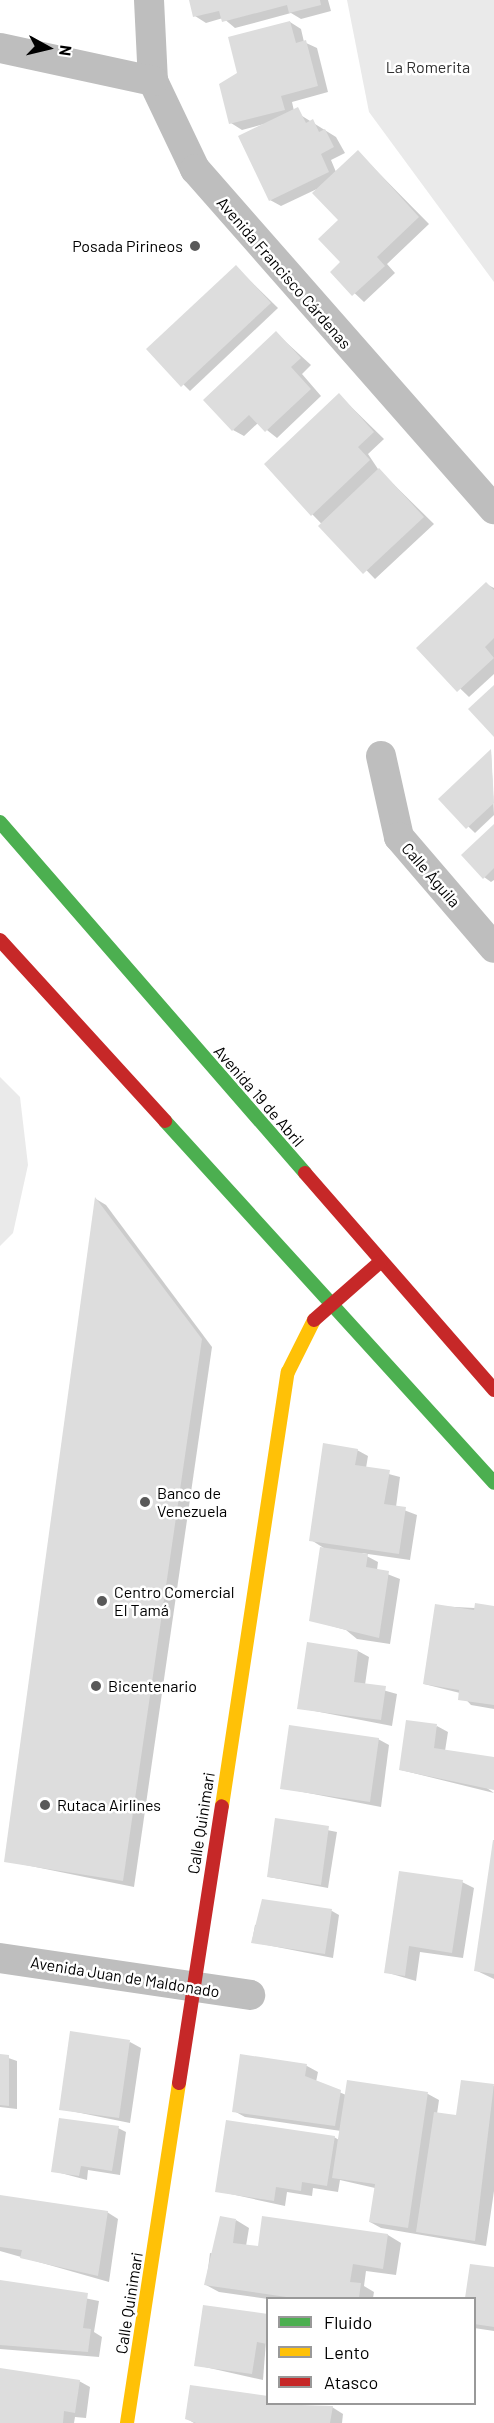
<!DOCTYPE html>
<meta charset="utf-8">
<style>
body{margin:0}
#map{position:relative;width:494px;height:2423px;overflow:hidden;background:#fff;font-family:Barlow,sans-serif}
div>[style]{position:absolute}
.green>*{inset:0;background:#eaeaea}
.shadow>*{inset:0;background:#0003}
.building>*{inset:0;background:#ddd}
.street>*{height:30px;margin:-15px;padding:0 15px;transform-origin:15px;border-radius:15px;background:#bebebe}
.fast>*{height:14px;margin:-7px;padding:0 7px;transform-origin:7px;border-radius:7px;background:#4caf50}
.slow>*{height:14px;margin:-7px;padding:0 7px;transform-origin:7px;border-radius:7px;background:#ffc107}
.jam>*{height:14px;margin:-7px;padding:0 7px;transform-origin:7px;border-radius:7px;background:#c62828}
.dots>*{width:16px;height:16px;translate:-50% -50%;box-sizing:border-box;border:3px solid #fff;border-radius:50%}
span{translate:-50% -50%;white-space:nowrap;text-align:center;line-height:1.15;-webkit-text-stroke:5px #fff;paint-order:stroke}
.park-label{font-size:16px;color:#303030}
.poi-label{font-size:16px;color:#000}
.right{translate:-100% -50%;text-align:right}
.left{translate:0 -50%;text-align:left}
.street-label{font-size:16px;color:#000}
.legend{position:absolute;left:266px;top:2297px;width:210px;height:108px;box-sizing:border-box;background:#fff;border:2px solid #999;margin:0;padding:8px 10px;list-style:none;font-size:18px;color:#000}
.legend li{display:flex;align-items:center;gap:12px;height:30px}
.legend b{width:30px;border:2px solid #999}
.north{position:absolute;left:18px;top:18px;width:60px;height:60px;-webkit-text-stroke:4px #fff;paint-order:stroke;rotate:98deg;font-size:16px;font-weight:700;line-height:24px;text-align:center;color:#000}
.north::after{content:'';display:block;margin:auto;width:21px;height:27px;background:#000;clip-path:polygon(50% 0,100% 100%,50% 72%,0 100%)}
</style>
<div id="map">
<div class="green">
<div style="clip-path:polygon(347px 0,494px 0,494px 282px,369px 112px)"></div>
<div style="clip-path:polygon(0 1077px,20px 1097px,28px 1165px,13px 1233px,0 1246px)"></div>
</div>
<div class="shadow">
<div style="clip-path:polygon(190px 0,328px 0,331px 11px,301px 19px,291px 13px,235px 28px,223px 18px,206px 23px,195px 16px)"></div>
<div style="clip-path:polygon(290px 22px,301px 29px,304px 42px,317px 48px,328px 92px,292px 102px,294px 111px,336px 137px,345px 153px,331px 160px,336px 172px,358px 152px,429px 224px,387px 264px,395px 273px,364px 302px,332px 272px,342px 262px,340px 220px,319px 188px,281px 206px,270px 200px,264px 124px,242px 130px,231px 123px,239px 73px)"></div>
<div style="clip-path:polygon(236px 267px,278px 308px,190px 391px,148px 349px)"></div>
<div style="clip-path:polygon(276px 333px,311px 365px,302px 374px,321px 396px,277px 438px,258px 423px,244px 436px,233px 430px)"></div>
<div style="clip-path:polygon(339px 395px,384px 439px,368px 454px,378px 469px,434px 524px,375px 579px,312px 514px)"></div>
<div style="clip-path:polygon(486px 584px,494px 588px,494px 674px,469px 697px,418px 648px)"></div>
<div style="clip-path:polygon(491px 751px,494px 815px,475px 833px,440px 799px)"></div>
<div style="clip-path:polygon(494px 826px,494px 880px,491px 882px,484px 877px)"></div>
<div style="clip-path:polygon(96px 1199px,106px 1205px,212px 1347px,134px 1887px,6px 1861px)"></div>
<div style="clip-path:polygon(357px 1450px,368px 1456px,366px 1468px,400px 1477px,396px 1507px,417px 1515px,410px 1560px,361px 1553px,378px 1562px,377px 1570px,400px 1579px,390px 1644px,357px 1639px,346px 1630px,310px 1620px,327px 1550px,311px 1540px)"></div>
<div style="clip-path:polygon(436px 1606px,494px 1609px,494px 1709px,471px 1705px,460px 1693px,424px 1684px)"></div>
<div style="clip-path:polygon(358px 1651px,369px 1657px,365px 1685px,397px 1694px,392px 1726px,299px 1708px)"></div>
<div style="clip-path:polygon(437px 1726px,448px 1732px,445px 1751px,494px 1759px,494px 1788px,487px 1788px,494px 1793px,401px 1770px)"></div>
<div style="clip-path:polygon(378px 1739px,389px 1745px,381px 1807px,282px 1788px)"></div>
<div style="clip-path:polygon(277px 1820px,337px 1832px,328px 1888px,269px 1877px)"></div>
<div style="clip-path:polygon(494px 1841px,494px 1979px,475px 1970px)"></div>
<div style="clip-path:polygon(462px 1882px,474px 1888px,463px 1958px,420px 1952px,416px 1981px,385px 1972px)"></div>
<div style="clip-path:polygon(332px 1911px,339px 1915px,333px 1958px,252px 1942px,255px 1925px)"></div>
<div style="clip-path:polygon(130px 2042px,141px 2048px,130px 2123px,61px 2109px)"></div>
<div style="clip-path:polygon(0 2055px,17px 2061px,17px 2109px,0 2107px)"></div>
<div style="clip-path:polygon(242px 2056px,307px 2066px,318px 2072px,316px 2082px,346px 2095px,348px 2082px,428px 2094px,439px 2100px,437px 2114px,457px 2117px,462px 2081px,494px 2086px,494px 2191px,486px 2246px,381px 2228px,370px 2222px,375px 2188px,340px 2180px,338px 2192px,313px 2188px,312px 2196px,287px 2192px,285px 2206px,217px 2191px,334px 2137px,339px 2140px,341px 2131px,245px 2117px,234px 2111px)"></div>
<div style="clip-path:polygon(118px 2128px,126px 2132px,120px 2175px,88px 2170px,87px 2180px,53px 2171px)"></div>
<div style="clip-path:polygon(0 2197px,107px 2212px,118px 2219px,109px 2282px,0 2251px)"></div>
<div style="clip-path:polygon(264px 2217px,388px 2235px,401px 2243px,396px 2275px,366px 2271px,364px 2286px,374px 2292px,373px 2298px,268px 2299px,219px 2292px,206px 2285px,210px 2253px,216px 2254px,236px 2220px,249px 2228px,246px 2246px,259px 2248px)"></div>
<div style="clip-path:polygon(471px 2266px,494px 2269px,494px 2331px,474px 2328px,474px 2298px,466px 2298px)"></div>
<div style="clip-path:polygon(0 2281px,99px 2301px,94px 2332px,102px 2337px,99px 2357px,0 2349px)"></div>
<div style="clip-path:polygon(268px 2315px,263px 2380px,196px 2365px)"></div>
<div style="clip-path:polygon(0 2369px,79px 2381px,90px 2387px,86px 2418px,75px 2417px,74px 2423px,0 2423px)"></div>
<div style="clip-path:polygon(268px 2404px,332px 2407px,343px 2414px,342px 2423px,194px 2423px,186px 2418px)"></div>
</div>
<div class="building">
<div style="clip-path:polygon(189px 0,320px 0,321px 5px,289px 13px,287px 5px,222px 22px,219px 11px,193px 17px)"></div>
<div style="clip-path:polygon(290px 21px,296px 43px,306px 40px,318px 86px,281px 96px,285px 110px,229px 124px,219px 84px,237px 73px,228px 37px)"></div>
<div style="clip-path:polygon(298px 107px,306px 123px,313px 119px,319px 132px,325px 129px,334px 147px,321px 154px,329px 172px,269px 201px,238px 136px)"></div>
<div style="clip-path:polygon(358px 150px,419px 217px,377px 257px,385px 266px,352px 296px,330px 272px,340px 262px,318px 239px,338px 220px,312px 193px)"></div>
<div style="clip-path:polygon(236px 265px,271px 303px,181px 387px,146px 349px)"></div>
<div style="clip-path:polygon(276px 331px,301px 358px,291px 367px,311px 389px,265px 432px,249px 415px,232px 431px,203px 400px)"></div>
<div style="clip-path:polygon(339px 393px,374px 432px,358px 447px,370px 460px,311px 516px,264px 464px)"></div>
<div style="clip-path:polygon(379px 468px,424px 517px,363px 574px,318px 526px)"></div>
<div style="clip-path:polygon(486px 582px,494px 590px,494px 638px,485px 647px,494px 658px,457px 692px,416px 648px)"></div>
<div style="clip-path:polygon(494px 685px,494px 737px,468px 709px)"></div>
<div style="clip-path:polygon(491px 749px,494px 803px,466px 829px,438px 799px)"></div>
<div style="clip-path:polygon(494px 824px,494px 868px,483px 879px,461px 855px)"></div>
<div style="clip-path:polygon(95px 1197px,202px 1339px,123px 1881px,4px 1862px)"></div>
<div style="clip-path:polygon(323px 1443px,358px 1449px,355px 1465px,390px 1470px,384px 1504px,406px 1507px,399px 1554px,309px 1541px)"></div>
<div style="clip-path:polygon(320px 1547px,368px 1554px,366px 1567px,389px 1571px,379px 1638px,309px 1621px)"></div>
<div style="clip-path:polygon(475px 1603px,494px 1606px,494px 1705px,458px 1700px,459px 1690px,423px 1684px,435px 1604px,474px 1610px)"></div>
<div style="clip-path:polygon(307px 1642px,358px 1650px,354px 1682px,386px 1686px,381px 1720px,297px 1709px)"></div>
<div style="clip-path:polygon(406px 1720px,437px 1724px,434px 1748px,494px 1757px,494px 1790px,399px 1770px)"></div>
<div style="clip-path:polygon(289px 1725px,379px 1738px,370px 1802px,280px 1789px)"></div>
<div style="clip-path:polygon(275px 1818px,329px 1826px,321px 1885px,267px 1877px)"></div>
<div style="clip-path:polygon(493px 1840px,494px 1840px,494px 1974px,474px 1971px)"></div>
<div style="clip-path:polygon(399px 1871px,463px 1880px,452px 1953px,409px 1946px,405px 1976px,384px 1973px)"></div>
<div style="clip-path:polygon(262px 1899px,332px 1909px,325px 1954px,251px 1943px)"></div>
<div style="clip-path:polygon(70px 2031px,130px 2040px,119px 2118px,59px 2110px)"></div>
<div style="clip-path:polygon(0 2054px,9px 2055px,9px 2106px,0 2105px)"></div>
<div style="clip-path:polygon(240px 2054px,307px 2064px,305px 2076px,341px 2090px,335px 2126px,232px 2112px)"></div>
<div style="clip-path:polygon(347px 2080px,428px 2092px,408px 2228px,369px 2222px,375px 2184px,332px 2178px)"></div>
<div style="clip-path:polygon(461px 2080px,494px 2084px,475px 2241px,416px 2232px,434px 2112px,456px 2115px)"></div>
<div style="clip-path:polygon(59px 2118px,119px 2126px,112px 2171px,81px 2166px,79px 2176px,51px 2172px)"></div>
<div style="clip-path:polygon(226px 2120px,335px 2136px,327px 2186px,302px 2182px,301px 2191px,276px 2187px,274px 2201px,215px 2192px)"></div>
<div style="clip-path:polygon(0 2195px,108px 2211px,98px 2276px,20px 2258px,22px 2250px,0 2247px)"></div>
<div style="clip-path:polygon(220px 2216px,236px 2219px,233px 2243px,258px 2246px,262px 2216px,388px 2234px,383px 2269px,353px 2264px,350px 2282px,361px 2283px,359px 2298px,293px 2298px,204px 2285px)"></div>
<div style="clip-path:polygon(470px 2264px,494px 2267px,494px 2327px,474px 2324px,474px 2298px,465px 2298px)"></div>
<div style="clip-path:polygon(0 2280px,88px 2293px,83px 2328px,91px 2329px,88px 2352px,0 2345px)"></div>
<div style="clip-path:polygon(203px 2305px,268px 2314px,267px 2344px,257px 2342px,252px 2374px,194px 2366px)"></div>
<div style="clip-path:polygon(0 2368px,80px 2380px,75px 2413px,64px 2411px,63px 2423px,0 2423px)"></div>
<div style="clip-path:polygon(190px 2385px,268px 2396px,268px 2404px,333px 2406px,330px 2423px,196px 2423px,185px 2419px)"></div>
</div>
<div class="street">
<div style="left:149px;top:0;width:81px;rotate:87.2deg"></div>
<div style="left:153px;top:81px;width:98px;rotate:64.5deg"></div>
<div style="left:195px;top:169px;width:453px;rotate:48.7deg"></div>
<div style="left:0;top:48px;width:157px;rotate:12.2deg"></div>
<div style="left:381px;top:756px;width:83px;rotate:77.5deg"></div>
<div style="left:399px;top:837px;width:146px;rotate:49.4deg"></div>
<div style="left:0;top:1958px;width:253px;rotate:8.4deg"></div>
</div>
<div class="fast">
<div style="left:0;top:822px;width:465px;rotate:49deg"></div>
<div style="left:165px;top:1121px;width:489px;rotate:47.7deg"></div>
</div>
<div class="slow">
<div style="left:222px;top:1806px;width:439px;rotate:-81.4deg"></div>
<div style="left:288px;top:1372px;width:58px;rotate:-63.4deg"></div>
<div style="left:127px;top:2423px;width:344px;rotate:-81.3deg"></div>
</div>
<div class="jam">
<div style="left:0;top:940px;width:245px;rotate:47.6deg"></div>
<div style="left:305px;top:1173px;width:288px;rotate:48.9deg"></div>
<div style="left:314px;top:1320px;width:88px;rotate:-41.3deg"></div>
<div style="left:179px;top:2083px;width:280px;rotate:-81.2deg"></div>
</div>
<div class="dots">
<div style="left:195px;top:246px;background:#595959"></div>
<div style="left:145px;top:1502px;background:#595959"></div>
<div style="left:102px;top:1601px;background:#595959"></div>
<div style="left:96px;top:1686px;background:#595959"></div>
<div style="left:45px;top:1805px;background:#595959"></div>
</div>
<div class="park-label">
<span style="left:428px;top:67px">La Romerita</span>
</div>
<div class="poi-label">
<span class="right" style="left:183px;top:246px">Posada Pirineos</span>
<span class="left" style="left:157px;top:1502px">Banco de<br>Venezuela</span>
<span class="left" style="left:114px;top:1601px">Centro Comercial<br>El Tamá</span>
<span class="left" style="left:108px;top:1686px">Bicentenario</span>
<span class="left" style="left:57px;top:1805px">Rutaca Airlines</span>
</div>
<div class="street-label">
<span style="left:284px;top:273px;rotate:49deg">Avenida Francisco Cárdenas</span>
<span style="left:431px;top:875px;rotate:49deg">Calle Águila</span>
<span style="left:259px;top:1096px;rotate:49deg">Avenida 19 de Abril</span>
<span style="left:201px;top:1823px;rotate:-81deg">Calle Quinimari</span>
<span style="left:125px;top:1977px;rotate:9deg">Avenida Juan de Maldonado</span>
<span style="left:129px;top:2303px;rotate:-81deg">Calle Quinimari</span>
</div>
<ul class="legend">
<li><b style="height:8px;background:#4caf50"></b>Fluido</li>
<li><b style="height:8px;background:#ffc107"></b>Lento</li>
<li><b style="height:8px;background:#c62828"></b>Atasco</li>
</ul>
<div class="north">N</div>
</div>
